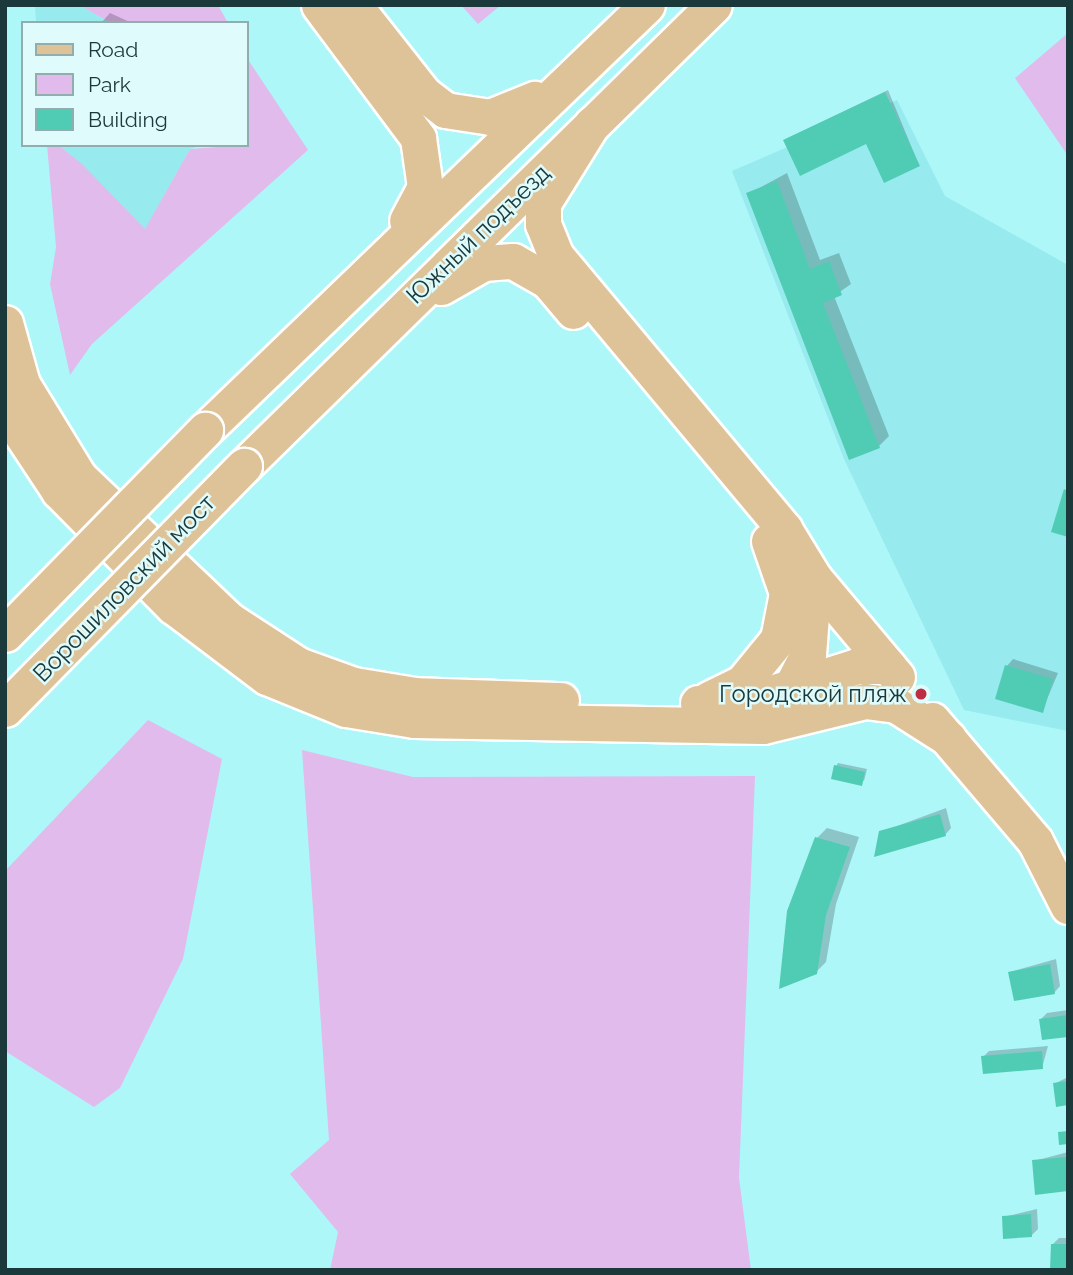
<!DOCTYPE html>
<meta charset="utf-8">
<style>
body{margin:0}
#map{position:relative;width:1073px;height:1275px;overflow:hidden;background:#aef7f9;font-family:Raleway,sans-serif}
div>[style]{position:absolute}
.built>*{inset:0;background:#97eaed}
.green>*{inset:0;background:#e2bbed}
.shadow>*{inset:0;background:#0003}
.building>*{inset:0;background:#50ccb4}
.roads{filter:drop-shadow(2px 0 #fff) drop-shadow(-2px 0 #fff) drop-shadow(0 2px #fff) drop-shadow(0 -2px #fff)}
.major>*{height:35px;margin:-17.5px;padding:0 17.5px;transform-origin:17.5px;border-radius:17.5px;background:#ddc397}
.bridges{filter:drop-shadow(2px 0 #fff) drop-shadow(-2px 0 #fff) drop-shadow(0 2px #fff) drop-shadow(0 -2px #fff)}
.major-bridge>*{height:35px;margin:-17.5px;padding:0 17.5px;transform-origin:17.5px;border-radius:17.5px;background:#ddc397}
.dots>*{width:19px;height:19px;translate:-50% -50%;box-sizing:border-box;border:4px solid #dffbfc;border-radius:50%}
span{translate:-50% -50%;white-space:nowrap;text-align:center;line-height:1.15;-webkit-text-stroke:5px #dffbfc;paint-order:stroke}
.street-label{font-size:24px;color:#1b393a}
.poi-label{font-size:24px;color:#1b393a}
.right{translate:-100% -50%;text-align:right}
.frame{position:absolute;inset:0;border:7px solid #1b393a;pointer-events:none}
.legend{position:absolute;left:21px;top:21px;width:228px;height:126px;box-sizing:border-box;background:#dffbfc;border:2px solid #91adae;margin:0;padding:9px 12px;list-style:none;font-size:21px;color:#1b393a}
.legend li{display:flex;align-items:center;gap:14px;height:35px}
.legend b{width:35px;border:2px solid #91adae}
</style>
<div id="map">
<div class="built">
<div style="clip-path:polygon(35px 5px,79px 5px,111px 23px,36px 23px)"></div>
<div style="clip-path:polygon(897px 100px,945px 196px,1068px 265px,1068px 731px,964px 710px,844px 459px,732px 171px)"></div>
<div style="clip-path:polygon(58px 145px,202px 145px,190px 149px,145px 230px)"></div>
</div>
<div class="green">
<div style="clip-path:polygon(79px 5px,218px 5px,228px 23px,111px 23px)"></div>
<div style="clip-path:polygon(461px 5px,501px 5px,478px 24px)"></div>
<div style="clip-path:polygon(1068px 33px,1068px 156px,1015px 78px)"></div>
<div style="clip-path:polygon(247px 58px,308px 150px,92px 344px,70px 375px,50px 284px,56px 247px,47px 145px,58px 145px,82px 164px,145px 229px,190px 149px,247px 145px)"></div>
<div style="clip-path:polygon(148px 720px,222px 759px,183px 959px,120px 1088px,94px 1107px,5px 1051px,5px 871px)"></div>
<div style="clip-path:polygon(302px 750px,413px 777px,755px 776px,739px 1178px,751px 1270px,330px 1270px,338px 1232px,290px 1174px,329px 1140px)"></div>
</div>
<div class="shadow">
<div style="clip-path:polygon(110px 13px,132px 23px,101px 23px)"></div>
<div style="clip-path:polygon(888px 90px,919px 165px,867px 142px,788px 138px)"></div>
<div style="clip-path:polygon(787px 173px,820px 260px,839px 253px,851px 284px,834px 296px,889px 436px,879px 446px,748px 194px)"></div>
<div style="clip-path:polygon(1013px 659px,1058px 673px,1042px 711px,1007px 666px)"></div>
<div style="clip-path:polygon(838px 763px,867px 769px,864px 781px,836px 766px)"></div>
<div style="clip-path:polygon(946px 808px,951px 828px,945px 835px,881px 832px)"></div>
<div style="clip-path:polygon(827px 828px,859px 837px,836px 904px,826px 962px,816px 972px,817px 838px)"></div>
<div style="clip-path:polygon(1056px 959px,1060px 986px,1054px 993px,1010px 972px)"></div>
<div style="clip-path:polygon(1068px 1010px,1068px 1035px,1041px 1019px,1047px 1013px)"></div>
<div style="clip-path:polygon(1048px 1046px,1042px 1068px,983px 1057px,989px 1051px)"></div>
<div style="clip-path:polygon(1068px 1077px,1068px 1104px,1054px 1084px)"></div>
<div style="clip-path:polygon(1068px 1152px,1068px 1190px,1034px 1161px)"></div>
<div style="clip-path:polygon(1037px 1209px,1038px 1229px,1031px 1236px,1004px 1217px)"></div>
<div style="clip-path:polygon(1059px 1238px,1068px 1238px,1068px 1270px,1052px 1245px)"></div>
</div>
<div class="building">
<div style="clip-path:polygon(885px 92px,920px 166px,884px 183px,866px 144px,800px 176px,783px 140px)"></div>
<div style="clip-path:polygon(777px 181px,810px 269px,829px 261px,842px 295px,823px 303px,880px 448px,849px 460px,746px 193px)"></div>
<div style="clip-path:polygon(1064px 489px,1068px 491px,1068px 537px,1051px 532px)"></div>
<div style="clip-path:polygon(1005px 665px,1053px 679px,1043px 713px,995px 699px)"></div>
<div style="clip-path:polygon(834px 765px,865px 772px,862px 786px,831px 779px)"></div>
<div style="clip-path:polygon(940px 814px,946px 836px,874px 857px,879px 831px)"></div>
<div style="clip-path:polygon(815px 837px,850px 847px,826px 915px,817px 974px,779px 989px,787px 911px)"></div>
<div style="clip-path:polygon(1050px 964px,1055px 994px,1014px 1001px,1008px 972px)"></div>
<div style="clip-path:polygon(1068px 1015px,1068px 1037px,1042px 1040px,1039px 1019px)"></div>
<div style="clip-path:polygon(1042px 1051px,1043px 1069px,983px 1074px,981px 1056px)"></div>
<div style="clip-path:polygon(1068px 1081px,1068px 1105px,1056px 1107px,1053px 1083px)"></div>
<div style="clip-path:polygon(1068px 1131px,1068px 1144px,1059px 1145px,1058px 1132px)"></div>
<div style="clip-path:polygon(1067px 1157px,1068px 1191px,1035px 1195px,1032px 1160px)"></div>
<div style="clip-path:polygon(1031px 1214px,1032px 1237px,1003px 1239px,1002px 1216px)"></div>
<div style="clip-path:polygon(1051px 1244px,1068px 1244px,1068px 1270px,1050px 1270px)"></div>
</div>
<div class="roads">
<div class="major">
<div style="left:319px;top:5px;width:166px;rotate:53.3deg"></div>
<div style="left:418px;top:138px;width:49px;rotate:81.9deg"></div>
<div style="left:425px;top:187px;width:38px;rotate:118deg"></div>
<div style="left:354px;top:5px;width:113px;rotate:51.8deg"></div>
<div style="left:424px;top:94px;width:26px;rotate:37deg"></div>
<div style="left:445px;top:110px;width:46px;rotate:8.8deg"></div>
<div style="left:490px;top:117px;width:48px;rotate:-22.2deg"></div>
<div style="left:592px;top:124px;width:93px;rotate:121.8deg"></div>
<div style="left:543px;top:203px;width:21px;rotate:90deg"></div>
<div style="left:543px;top:224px;width:35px;rotate:68deg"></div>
<div style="left:556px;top:256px;width:356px;rotate:50.1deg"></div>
<div style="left:784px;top:529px;width:57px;rotate:58.5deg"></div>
<div style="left:814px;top:578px;width:129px;rotate:50deg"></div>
<div style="left:441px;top:287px;width:48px;rotate:-29.7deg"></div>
<div style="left:483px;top:263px;width:30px;rotate:-4deg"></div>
<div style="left:513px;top:261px;width:40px;rotate:29.7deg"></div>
<div style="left:548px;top:281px;width:39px;rotate:50deg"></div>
<div style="left:5px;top:323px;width:63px;rotate:74.4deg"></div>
<div style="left:22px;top:384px;width:109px;rotate:58.5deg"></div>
<div style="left:79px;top:477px;width:207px;rotate:43.6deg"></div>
<div style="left:229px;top:620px;width:82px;rotate:33.1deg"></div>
<div style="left:298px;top:665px;width:59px;rotate:19.7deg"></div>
<div style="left:354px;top:685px;width:62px;rotate:9.3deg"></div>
<div style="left:415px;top:695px;width:146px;rotate:2deg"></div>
<div style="left:5px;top:409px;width:98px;rotate:56.6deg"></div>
<div style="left:59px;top:491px;width:162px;rotate:45.3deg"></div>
<div style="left:173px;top:606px;width:118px;rotate:37.1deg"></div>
<div style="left:267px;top:677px;width:85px;rotate:22.1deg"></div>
<div style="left:346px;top:709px;width:69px;rotate:9.2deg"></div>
<div style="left:414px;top:720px;width:349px;rotate:1deg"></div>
<div style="left:763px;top:726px;width:105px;rotate:-13.8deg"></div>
<div style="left:865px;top:701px;width:31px;rotate:7deg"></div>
<div style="left:896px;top:705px;width:62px;rotate:32.4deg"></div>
<div style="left:205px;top:430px;width:613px;rotate:-43.88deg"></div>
<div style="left:244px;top:466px;width:658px;rotate:-44.45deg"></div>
<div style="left:786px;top:697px;width:48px;rotate:-62.9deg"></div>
<div style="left:808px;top:654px;width:76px;rotate:-85.5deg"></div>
<div style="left:709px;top:699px;width:37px;rotate:-26deg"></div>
<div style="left:742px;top:683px;width:57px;rotate:-50.7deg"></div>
<div style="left:778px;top:639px;width:47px;rotate:-78.9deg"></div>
<div style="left:787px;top:593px;width:55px;rotate:-109.1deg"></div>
<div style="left:698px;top:703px;width:42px"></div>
<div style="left:740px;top:703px;width:123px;rotate:-17.5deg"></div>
<div style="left:857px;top:666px;width:31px"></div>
<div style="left:932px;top:720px;width:159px;rotate:49.6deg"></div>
<div style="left:1035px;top:841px;width:73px;rotate:63.1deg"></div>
</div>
</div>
<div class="bridges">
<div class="major-bridge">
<div style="left:5px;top:634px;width:286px;rotate:-45.6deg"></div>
<div style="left:5px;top:709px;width:341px;rotate:-45.5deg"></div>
</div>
</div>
<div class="dots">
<div style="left:921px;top:694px;background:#be2d42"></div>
</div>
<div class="street-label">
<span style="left:478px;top:234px;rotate:-44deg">Южный подъезд</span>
<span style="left:124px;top:588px;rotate:-46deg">Ворошиловский мост</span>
</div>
<div class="poi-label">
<span class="right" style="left:907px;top:694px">Городской пляж</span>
</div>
<div class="frame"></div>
<ul class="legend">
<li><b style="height:9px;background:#ddc397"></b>Road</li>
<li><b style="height:19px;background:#e2bbed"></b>Park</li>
<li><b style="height:19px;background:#50ccb4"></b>Building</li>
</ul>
</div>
